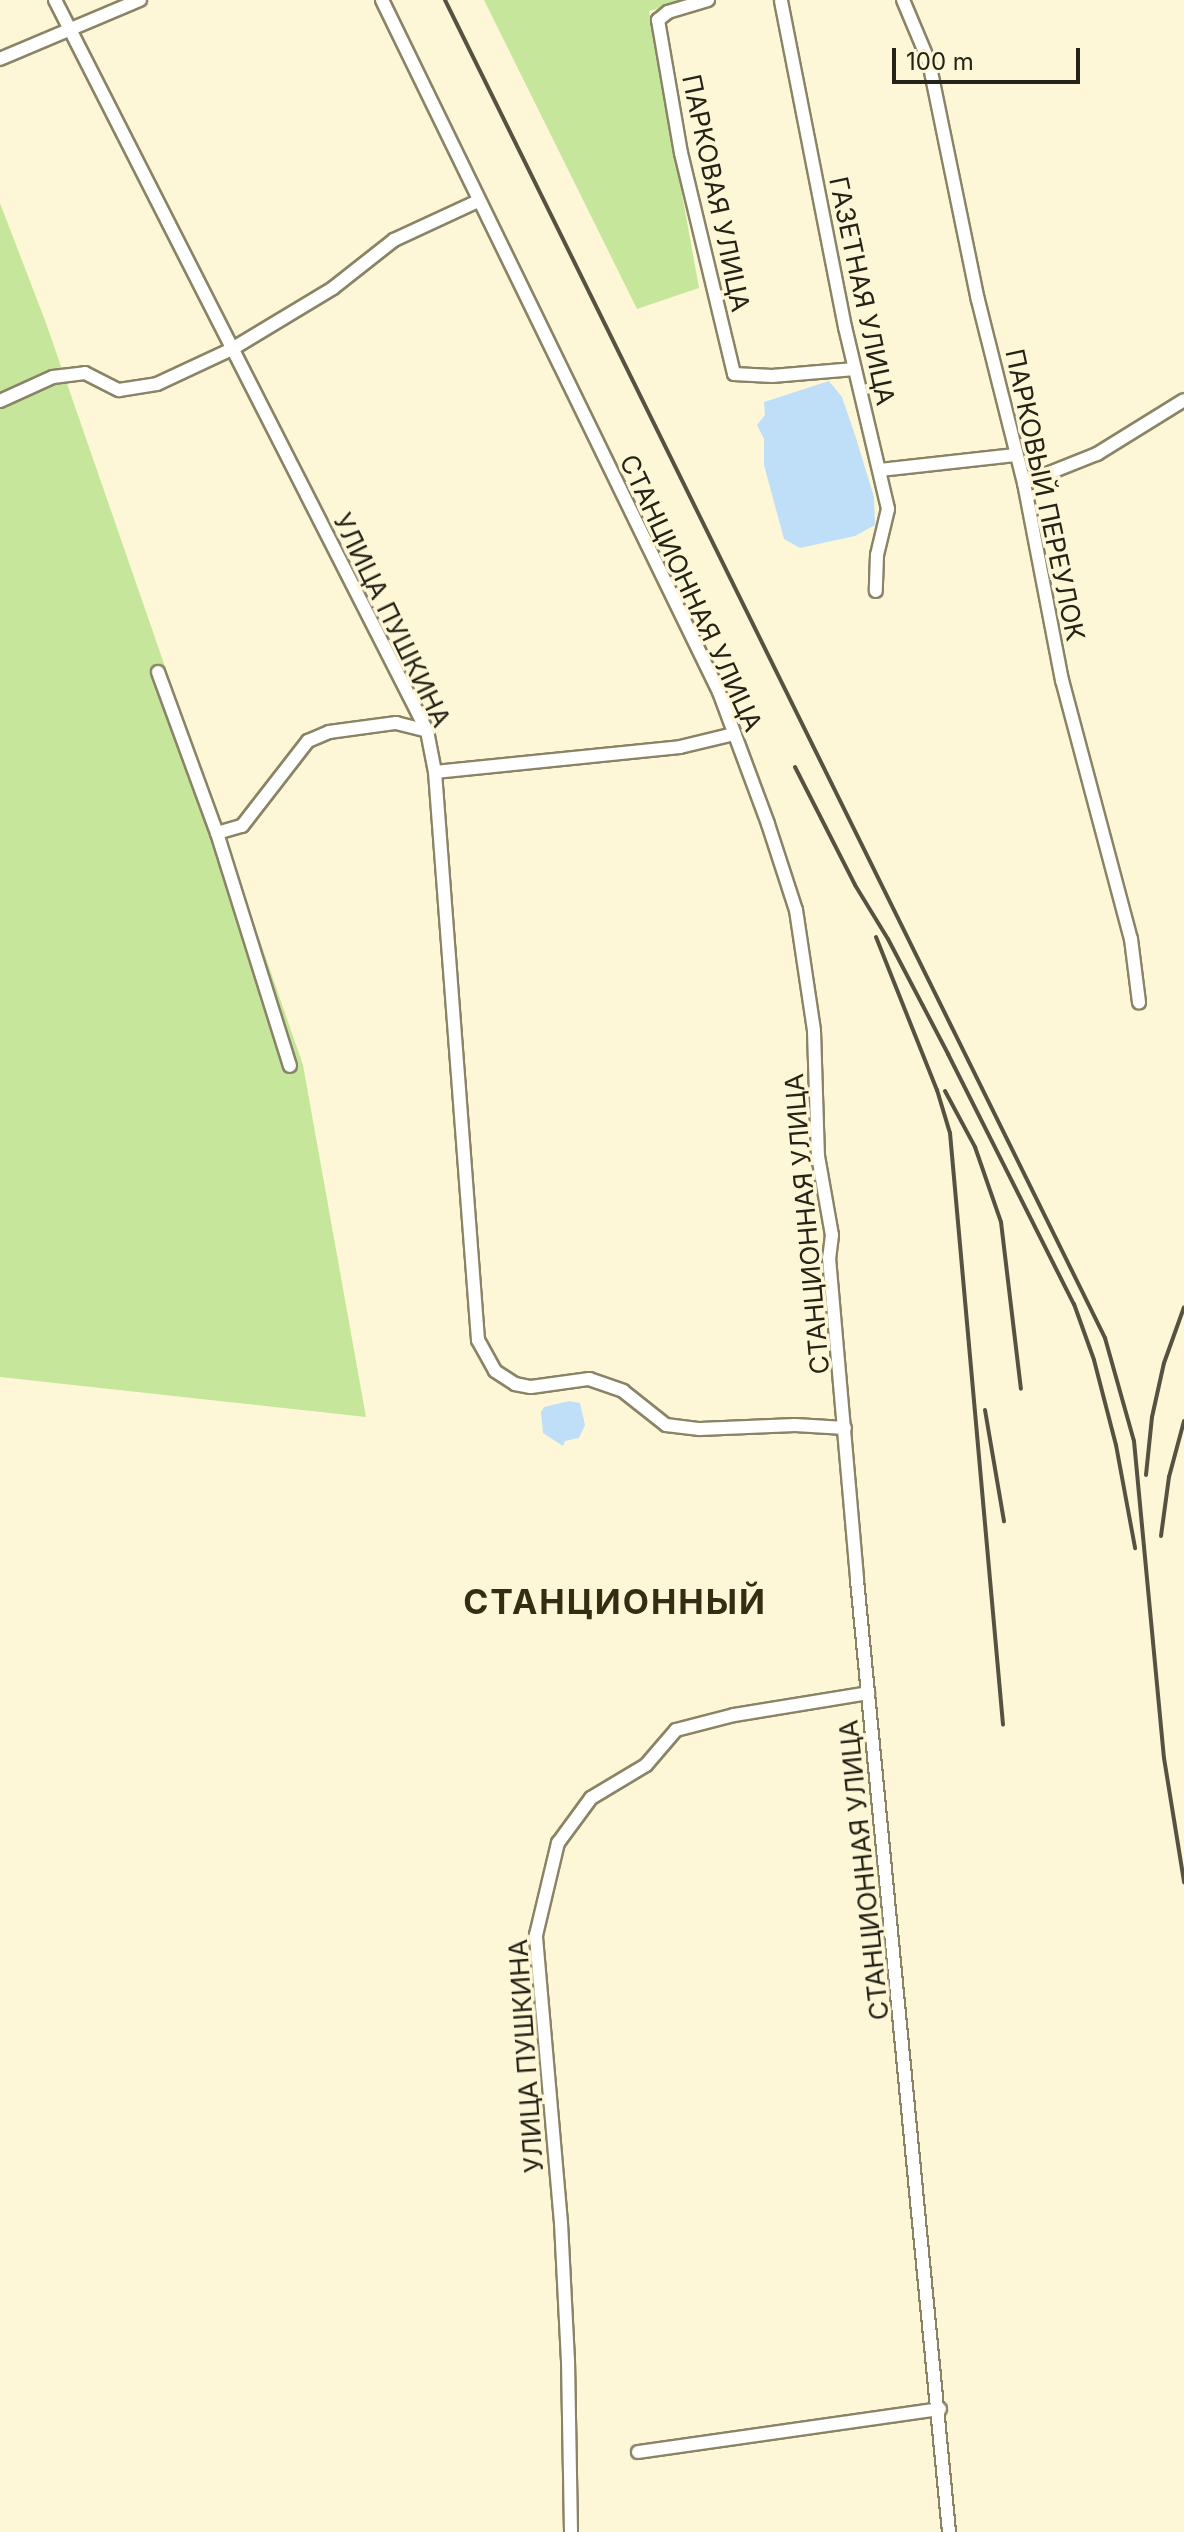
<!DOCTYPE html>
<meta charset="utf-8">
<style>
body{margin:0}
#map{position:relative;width:1184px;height:2532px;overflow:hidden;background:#fef7d7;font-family:Inter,sans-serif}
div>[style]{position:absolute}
.green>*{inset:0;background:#c6e79b}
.water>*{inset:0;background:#bedff7}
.roads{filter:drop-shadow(2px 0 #8a8467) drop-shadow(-2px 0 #8a8467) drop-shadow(0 2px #8a8467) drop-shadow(0 -2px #8a8467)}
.street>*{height:12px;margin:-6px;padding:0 6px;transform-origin:6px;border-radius:6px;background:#fff}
.rail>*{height:4px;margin:-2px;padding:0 2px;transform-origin:2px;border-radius:2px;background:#565242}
span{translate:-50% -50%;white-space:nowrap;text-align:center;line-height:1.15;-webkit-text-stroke:7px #fef7d7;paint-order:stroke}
.street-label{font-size:26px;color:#252217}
.district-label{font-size:34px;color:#332d13;font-weight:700;letter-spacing:2px}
.scale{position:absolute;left:892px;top:48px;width:188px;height:36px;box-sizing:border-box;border:4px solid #252217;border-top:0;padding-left:10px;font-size:24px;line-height:28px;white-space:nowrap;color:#252217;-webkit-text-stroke:6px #fef7d7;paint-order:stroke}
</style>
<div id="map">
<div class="green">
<div style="clip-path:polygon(484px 0,691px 0,649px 11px,699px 288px,637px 309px)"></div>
<div style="clip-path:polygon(0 203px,46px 323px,303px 1065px,366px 1417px,0 1377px)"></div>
</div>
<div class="water">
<div style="clip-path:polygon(829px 381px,842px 397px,856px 438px,874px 497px,875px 525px,855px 536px,800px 548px,784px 539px,764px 465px,764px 439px,757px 425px,765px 415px,764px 402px)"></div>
<div style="clip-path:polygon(569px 1401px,580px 1403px,585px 1425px,579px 1438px,565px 1441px,563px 1446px,543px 1433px,541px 1412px,544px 1407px)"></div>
</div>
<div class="roads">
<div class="street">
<div style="left:55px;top:0;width:820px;rotate:63.03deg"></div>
<div style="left:427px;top:731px;width:42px;rotate:79deg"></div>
<div style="left:435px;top:772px;width:570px;rotate:85.67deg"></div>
<div style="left:478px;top:1340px;width:35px;rotate:61deg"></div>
<div style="left:495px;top:1371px;width:24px;rotate:33deg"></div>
<div style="left:515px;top:1384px;width:16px;rotate:11deg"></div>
<div style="left:531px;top:1387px;width:59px;rotate:-7.9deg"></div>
<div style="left:589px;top:1379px;width:36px;rotate:19deg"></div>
<div style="left:623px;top:1391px;width:55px;rotate:38.3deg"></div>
<div style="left:666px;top:1425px;width:34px;rotate:7deg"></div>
<div style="left:700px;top:1429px;width:95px;rotate:-2.4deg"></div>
<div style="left:795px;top:1425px;width:50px;rotate:3.4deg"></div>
<div style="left:382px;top:0;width:770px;rotate:64.03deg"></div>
<div style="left:719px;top:692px;width:141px;rotate:69.6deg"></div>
<div style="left:768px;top:824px;width:90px;rotate:72deg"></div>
<div style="left:796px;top:910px;width:122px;rotate:81.5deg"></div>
<div style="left:814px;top:1031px;width:125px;rotate:88.2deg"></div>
<div style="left:818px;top:1156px;width:80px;rotate:80deg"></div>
<div style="left:832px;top:1235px;width:23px;rotate:97deg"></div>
<div style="left:829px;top:1258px;width:323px;rotate:85deg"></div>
<div style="left:857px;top:1580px;width:956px;rotate:84.48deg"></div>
<div style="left:708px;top:0;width:42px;rotate:163.3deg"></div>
<div style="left:668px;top:12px;width:13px;rotate:141deg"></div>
<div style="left:658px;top:20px;width:135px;rotate:80.2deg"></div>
<div style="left:681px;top:153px;width:227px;rotate:76.5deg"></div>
<div style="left:734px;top:374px;width:38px;rotate:3deg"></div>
<div style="left:772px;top:376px;width:83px;rotate:-4.8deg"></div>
<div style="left:903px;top:0;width:67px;rotate:67.2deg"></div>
<div style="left:929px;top:62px;width:243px;rotate:78.4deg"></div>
<div style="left:978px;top:300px;width:189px;rotate:75.9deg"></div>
<div style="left:1024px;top:483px;width:201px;rotate:79.1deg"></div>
<div style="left:1062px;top:680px;width:268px;rotate:75.1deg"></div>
<div style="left:1131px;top:939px;width:64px;rotate:82.8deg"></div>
<div style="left:781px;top:1px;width:332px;rotate:78.9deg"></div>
<div style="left:845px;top:327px;width:187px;rotate:76.7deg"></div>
<div style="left:888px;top:509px;width:47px;rotate:103.4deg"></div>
<div style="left:877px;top:555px;width:36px;rotate:92deg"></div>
<div style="left:0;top:59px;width:152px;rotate:-22.9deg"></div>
<div style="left:0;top:401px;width:58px;rotate:-24.4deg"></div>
<div style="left:53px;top:377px;width:32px;rotate:-7deg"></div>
<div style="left:85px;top:373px;width:38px;rotate:27deg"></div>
<div style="left:119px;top:390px;width:38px;rotate:-9deg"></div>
<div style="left:157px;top:384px;width:83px;rotate:-25deg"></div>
<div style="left:232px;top:349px;width:118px;rotate:-31.1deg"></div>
<div style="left:333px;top:288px;width:78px;rotate:-38.2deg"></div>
<div style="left:394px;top:240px;width:93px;rotate:-24.9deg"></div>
<div style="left:880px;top:470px;width:136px;rotate:-6.3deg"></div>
<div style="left:1024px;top:483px;width:79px;rotate:-21.7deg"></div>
<div style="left:1097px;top:454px;width:102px;rotate:-31.8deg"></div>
<div style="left:158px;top:672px;width:171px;rotate:69.9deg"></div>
<div style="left:217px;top:833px;width:244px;rotate:72.6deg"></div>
<div style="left:435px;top:772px;width:246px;rotate:-5.8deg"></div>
<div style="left:680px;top:747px;width:56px;rotate:-13.5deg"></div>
<div style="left:217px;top:833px;width:26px;rotate:-16deg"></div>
<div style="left:242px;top:826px;width:108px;rotate:-52.2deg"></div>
<div style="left:308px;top:741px;width:23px;rotate:-23deg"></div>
<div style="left:329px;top:732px;width:68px;rotate:-7.7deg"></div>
<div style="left:396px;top:723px;width:32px;rotate:14deg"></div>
<div style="left:638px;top:2452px;width:305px;rotate:-8.1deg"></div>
<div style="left:571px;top:2532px;width:171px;rotate:-91deg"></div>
<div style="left:568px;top:2361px;width:138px;rotate:-92.9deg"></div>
<div style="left:561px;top:2223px;width:289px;rotate:-95deg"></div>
<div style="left:536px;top:1935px;width:95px;rotate:-76.6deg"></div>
<div style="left:558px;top:1843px;width:56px;rotate:-53.7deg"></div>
<div style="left:591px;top:1798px;width:64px;rotate:-31deg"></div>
<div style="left:646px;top:1765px;width:46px;rotate:-49.4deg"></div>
<div style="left:676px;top:1730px;width:60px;rotate:-14.5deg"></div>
<div style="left:734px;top:1715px;width:136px;rotate:-9.3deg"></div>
</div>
</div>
<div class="rail">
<div style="left:445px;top:0;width:1492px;rotate:63.74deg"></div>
<div style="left:1105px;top:1338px;width:107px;rotate:74.3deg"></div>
<div style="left:1134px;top:1441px;width:318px;rotate:84.6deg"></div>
<div style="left:1164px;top:1758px;width:126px;rotate:80.8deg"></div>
<div style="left:795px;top:767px;width:132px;rotate:63deg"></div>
<div style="left:855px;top:885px;width:63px;rotate:58.6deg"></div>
<div style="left:888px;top:939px;width:130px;rotate:62.4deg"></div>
<div style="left:948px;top:1054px;width:280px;rotate:63.3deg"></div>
<div style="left:1074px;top:1304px;width:59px;rotate:70.3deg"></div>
<div style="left:1094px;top:1360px;width:88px;rotate:75.5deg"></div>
<div style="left:1116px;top:1445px;width:105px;rotate:79.5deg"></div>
<div style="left:876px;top:937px;width:165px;rotate:68.3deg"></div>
<div style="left:937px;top:1090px;width:45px;rotate:73.2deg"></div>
<div style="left:950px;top:1133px;width:594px;rotate:84.88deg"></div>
<div style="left:945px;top:1091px;width:64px;rotate:61.8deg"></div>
<div style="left:975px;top:1147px;width:79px;rotate:70.9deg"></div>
<div style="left:1001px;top:1222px;width:168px;rotate:83.2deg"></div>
<div style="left:985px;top:1410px;width:113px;rotate:80.3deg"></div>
<div style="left:1146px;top:1475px;width:58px;rotate:-84.1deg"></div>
<div style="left:1152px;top:1417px;width:55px;rotate:-77.5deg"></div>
<div style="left:1164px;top:1363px;width:59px;rotate:-70.3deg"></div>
<div style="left:1161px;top:1536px;width:60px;rotate:-82.3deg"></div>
<div style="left:1169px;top:1477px;width:58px;rotate:-75deg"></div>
</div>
<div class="street-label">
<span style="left:716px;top:193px;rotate:78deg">ПАРКОВАЯ УЛИЦА</span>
<span style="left:862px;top:291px;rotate:78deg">ГАЗЕТНАЯ УЛИЦА</span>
<span style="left:1045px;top:495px;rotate:78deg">ПАРКОВЫЙ ПЕРЕУЛОК</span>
<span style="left:691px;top:593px;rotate:65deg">СТАНЦИОННАЯ УЛИЦА</span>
<span style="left:392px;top:620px;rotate:64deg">УЛИЦА ПУШКИНА</span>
<span style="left:807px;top:1224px;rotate:-95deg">СТАНЦИОННАЯ УЛИЦА</span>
<span style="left:864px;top:1870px;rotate:-96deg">СТАНЦИОННАЯ УЛИЦА</span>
<span style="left:526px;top:2056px;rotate:-94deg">УЛИЦА ПУШКИНА</span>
</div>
<div class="district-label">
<span style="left:615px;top:1602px">СТАНЦИОННЫЙ</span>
</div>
<div class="scale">100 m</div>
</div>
